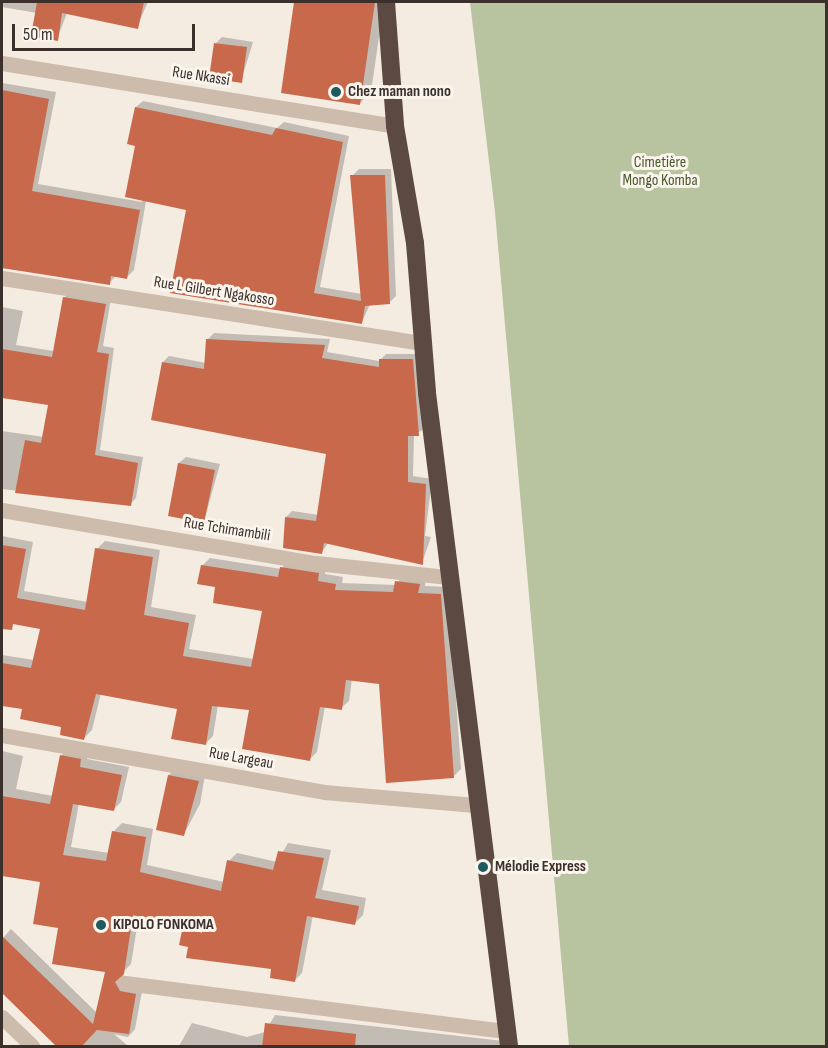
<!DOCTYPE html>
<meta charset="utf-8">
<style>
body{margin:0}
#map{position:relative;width:828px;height:1048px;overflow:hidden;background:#f4ebe1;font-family:"Sofia Sans Condensed",sans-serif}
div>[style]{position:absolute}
.green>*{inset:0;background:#b8c4a0}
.shadow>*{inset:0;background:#0003}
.building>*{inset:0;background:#c8694b}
.minor>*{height:15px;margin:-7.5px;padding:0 7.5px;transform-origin:7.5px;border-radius:7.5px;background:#cdbbac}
.highway>*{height:18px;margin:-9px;padding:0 9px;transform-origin:9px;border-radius:9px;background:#5c4a42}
.dots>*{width:16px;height:16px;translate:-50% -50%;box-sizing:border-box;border:3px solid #fbf5ee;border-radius:50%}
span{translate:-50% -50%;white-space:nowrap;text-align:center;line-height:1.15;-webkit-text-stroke:6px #fbf5ee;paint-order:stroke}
.street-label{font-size:16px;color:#3b302b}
.poi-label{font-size:16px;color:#3b302b;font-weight:700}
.left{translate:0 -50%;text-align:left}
.park-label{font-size:16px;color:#4a5a2e}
.frame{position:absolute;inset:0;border:3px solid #3b302b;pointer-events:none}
.scale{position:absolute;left:12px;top:24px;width:183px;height:27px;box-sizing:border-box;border:3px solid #3b302b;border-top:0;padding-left:8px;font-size:18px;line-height:21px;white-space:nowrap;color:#3b302b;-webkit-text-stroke:4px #fbf5ee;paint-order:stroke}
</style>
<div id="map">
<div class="green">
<div style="clip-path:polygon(470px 2px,826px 2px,826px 1046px,569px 1046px,495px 212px)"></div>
</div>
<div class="shadow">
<div style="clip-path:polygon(2px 2px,148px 2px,137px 27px,67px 13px,57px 39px,37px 13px,2px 7px)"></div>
<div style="clip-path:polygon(283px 2px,384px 2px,371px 92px,360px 103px,296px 3px)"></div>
<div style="clip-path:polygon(222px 37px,253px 42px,241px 81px,216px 43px)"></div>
<div style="clip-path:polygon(2px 83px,56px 92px,38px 184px,142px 202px,136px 107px,143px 101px,277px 128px,284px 122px,349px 136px,320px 287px,362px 294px,352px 176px,359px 169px,391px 169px,396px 296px,390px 302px,370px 304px,362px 322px,172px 291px,188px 209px,146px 201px,134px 270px,127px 277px,117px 275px,109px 283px,2px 268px)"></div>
<div style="clip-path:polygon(70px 292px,111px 298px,103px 346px,114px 348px,100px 450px,143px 457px,136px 498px,130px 504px,2px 489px,2px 431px,44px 437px,49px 404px,2px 397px,2px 307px,23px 311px,16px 345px,54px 351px,64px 298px)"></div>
<div style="clip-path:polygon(214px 333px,330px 339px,327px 352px,379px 361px,386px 354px,419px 354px,424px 429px,414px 435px,413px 476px,432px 479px,425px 536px,431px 537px,422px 563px,328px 543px,322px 552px,286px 517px,292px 511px,319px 515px,328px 452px,163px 362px,169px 356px,206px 363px,208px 339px)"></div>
<div style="clip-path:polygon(186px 457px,220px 464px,204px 521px,179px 463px)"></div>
<div style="clip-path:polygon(2px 536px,33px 542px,24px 591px,88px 602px,97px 549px,105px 541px,160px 550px,151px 607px,196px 615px,189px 649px,254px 659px,264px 610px,217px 586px,202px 566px,210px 558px,281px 569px,289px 560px,326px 566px,325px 574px,343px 577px,342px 583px,396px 585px,404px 574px,426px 577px,425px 586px,448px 587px,461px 769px,453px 777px,380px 683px,352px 679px,349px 701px,341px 708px,325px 706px,317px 752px,309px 760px,251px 709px,218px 705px,213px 736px,205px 744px,178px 707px,101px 693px,92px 730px,84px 738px,24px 708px,2px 704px,2px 655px,34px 660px,41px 628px,2px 621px)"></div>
<div style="clip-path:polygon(69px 748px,88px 751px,87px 759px,129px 767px,121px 802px,113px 810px,79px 803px,71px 847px,109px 853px,114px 831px,122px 823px,153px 829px,147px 865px,224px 882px,229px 861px,237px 853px,277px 862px,288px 843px,331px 850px,322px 890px,366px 898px,363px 915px,355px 923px,313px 915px,302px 973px,294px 981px,273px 968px,190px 946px,184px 925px,139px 915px,131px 964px,122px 973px,128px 983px,143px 986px,135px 1029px,128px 1037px,114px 1034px,128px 1046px,65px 1046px,2px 989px,2px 939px,11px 929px,97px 1013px,107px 971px,59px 927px,42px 881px,2px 874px,2px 751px,23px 756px,16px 789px,53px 796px,61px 756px)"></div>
<div style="clip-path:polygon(175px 769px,205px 775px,200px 804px,184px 834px,169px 775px)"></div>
<div style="clip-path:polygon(275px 1015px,503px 1041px,502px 1046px,179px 1046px,192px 1023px,247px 1037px,265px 1032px)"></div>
</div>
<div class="building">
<div style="clip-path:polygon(37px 2px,144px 2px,138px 29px,62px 13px,58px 41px,31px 36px)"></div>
<div style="clip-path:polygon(294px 2px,375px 2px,360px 105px,281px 93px)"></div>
<div style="clip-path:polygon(214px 43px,247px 47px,242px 83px,209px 78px)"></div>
<div style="clip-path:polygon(2px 90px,49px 99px,32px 191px,140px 210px,127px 279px,111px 276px,110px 285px,2px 268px)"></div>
<div style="clip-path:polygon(135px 107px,272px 135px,276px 128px,343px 142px,314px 293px,361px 301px,350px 175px,385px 175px,390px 304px,365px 306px,362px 324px,170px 293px,186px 210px,125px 197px,135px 146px,127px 144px)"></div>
<div style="clip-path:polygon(63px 297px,106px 304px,97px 352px,109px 354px,95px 455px,138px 463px,131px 506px,15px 493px,25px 440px,41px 443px,48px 405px,2px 398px,2px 349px,52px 357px)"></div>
<div style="clip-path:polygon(206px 339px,325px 345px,322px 358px,379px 367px,379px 359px,413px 359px,419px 436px,408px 436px,408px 482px,426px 484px,423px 565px,324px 543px,322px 554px,283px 548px,285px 517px,316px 521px,326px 454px,151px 420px,162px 362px,204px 369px)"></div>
<div style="clip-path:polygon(178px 463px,215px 470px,204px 523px,168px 516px)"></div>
<div style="clip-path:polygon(2px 545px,26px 549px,17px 598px,85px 610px,95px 548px,153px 557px,144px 615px,189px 623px,183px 656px,251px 667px,262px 611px,213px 603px,215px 587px,197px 584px,201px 565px,278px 577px,280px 567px,319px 573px,318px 581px,336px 584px,335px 590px,393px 592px,395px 581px,420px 584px,418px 593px,441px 594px,454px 778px,386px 783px,379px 684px,346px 680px,342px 710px,320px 707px,310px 761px,242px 749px,249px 710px,212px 706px,206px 745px,171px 739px,177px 709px,96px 694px,84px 740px,60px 735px,61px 727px,20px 719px,22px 709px,2px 706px,2px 663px,31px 668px,40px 629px,13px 624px,12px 630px,2px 629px)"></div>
<div style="clip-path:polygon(60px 755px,81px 759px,80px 767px,122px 775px,114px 811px,73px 804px,63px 855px,106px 861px,112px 831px,146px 837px,140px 872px,221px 891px,227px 860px,273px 870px,278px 851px,324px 858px,315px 898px,359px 906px,355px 925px,307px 916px,295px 982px,270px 978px,271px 969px,186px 958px,188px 947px,179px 945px,183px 926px,133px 915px,124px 974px,115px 982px,120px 991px,136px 994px,129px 1034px,97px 1030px,81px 1047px,57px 1047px,2px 993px,2px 936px,93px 1024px,105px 972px,52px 964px,58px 928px,33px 924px,40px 882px,2px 876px,2px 796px,50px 804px)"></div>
<div style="clip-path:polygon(168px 775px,199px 781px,184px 836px,156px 830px)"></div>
<div style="clip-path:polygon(265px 1023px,356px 1034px,355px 1047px,262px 1047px)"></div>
</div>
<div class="minor">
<div style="left:2px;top:63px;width:398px;rotate:9.1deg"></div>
<div style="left:2px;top:278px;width:424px;rotate:8.8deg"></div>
<div style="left:2px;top:510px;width:318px;rotate:9.6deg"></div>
<div style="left:316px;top:563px;width:133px;rotate:6.1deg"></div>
<div style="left:2px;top:735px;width:327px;rotate:10deg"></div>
<div style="left:324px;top:792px;width:154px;rotate:4.9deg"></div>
<div style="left:125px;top:983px;width:385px;rotate:7.2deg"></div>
<div style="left:2px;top:1017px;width:42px;rotate:44deg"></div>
</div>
<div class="highway">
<div style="left:386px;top:2px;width:124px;rotate:85.8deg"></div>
<div style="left:395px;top:126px;width:119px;rotate:80.3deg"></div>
<div style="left:415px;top:243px;width:150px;rotate:85.4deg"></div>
<div style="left:427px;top:393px;width:658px;rotate:82.84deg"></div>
</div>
<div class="dots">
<div style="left:336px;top:92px;background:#1f5a5e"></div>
<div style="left:483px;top:867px;background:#1f5a5e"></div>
<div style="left:101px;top:925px;background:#1f5a5e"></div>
</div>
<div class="street-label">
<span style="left:201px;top:77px;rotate:9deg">Rue Nkassi</span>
<span style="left:214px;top:292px;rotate:9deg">Rue L Gilbert Ngakosso</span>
<span style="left:227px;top:530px;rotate:9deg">Rue Tchimambili</span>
<span style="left:241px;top:759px;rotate:10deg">Rue Largeau</span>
</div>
<div class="poi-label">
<span class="left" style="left:348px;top:92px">Chez maman nono</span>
<span class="left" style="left:495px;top:867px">Mélodie Express</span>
<span class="left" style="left:113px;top:925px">KIPOLO FONKOMA</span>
</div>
<div class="park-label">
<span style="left:660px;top:172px">Cimetière<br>Mongo Komba</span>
</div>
<div class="frame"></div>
<div class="scale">50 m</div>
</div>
